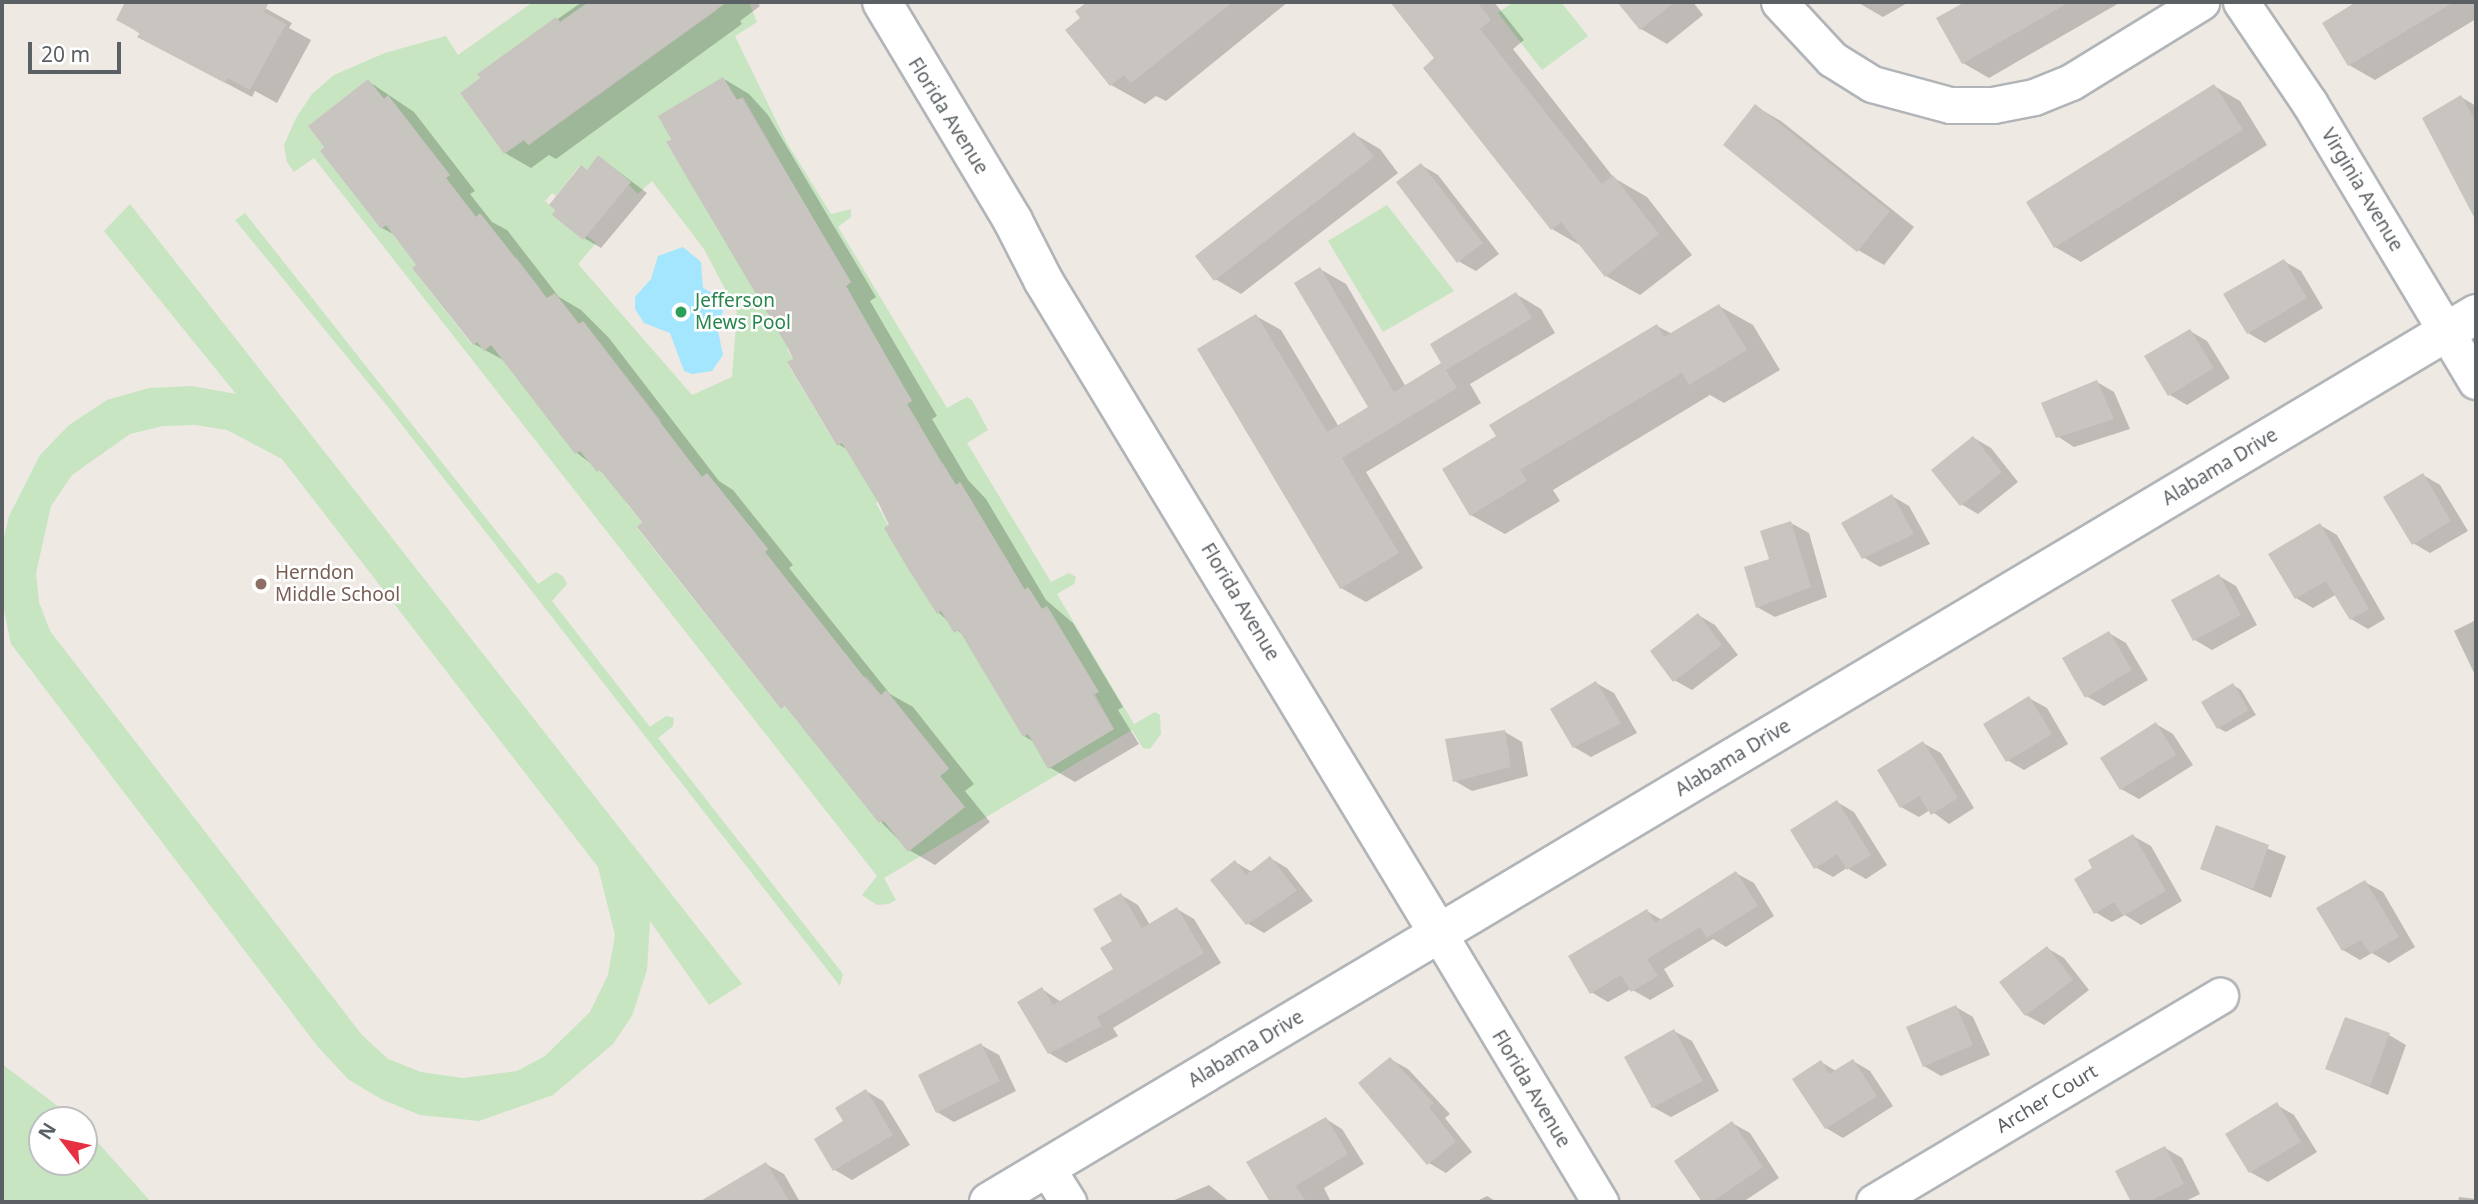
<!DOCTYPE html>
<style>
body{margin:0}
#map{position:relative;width:2478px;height:1204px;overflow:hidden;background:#eee9e3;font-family:"Noto Sans",sans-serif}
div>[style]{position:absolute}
.green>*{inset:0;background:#c6e5c0}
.water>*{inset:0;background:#a3e6fd}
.shadow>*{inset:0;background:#0003}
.building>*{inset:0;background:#c8c4bf}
.roads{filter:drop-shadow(2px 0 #b1b5b8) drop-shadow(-2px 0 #b1b5b8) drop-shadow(0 2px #b1b5b8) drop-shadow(0 -2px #b1b5b8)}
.minor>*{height:35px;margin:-17.5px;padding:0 17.5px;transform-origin:17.5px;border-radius:17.5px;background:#fff}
.tertiary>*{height:38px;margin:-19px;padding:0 19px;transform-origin:19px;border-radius:19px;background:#fff}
.dots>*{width:19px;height:19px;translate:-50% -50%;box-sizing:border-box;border:4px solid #fff;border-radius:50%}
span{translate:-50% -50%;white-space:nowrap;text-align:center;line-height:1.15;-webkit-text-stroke:5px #fff;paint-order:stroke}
.street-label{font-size:19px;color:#5b6064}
.leisure-label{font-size:19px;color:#27864d}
.left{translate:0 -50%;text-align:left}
.education-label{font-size:19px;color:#785e54}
.frame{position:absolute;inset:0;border:4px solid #5b6064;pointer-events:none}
.north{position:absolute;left:28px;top:1106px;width:70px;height:70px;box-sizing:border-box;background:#fff;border:2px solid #bdbfc1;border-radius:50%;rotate:302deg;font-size:19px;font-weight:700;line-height:28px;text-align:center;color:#5b6064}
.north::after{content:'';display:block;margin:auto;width:24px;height:32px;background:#e63143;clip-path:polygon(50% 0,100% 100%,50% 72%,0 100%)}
.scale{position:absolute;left:28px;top:42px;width:93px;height:32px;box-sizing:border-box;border:4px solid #5b6064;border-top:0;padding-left:9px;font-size:21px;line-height:24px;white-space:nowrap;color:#5b6064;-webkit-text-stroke:5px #fff;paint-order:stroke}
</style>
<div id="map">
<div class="green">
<div style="clip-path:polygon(evenodd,533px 2px,589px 2px,560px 22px,556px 18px,477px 74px,480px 78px,460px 93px,504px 154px,524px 140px,529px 145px,717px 10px,715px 5px,720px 2px,749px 2px,757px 22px,735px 36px,787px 143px,831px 214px,851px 209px,851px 217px,838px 227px,947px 408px,967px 397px,972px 400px,988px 430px,967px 443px,1051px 582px,1069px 573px,1076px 577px,1074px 584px,1057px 594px,1134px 724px,1155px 712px,1160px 715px,1161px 734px,1150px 749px,1143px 748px,1132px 730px,884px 878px,896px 900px,889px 904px,877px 905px,862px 895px,877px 876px,314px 158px,294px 172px,287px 162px,284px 145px,296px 118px,312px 94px,334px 75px,385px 53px,446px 36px,458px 55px,533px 2px,723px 78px,737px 100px,743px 97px,823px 236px,823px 248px,829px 245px,851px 282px,846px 286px,858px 307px,852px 310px,912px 400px,907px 404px,920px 425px,855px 464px,842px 443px,836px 445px,787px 363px,793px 359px,787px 349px,794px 345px,666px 143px,723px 78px,533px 2px,368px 79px,384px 99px,388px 96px,450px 175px,446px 178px,476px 217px,481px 214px,512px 260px,516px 257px,541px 290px,543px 301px,555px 293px,579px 324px,583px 321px,661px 421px,597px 472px,580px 451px,575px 454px,495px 342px,484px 350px,477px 342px,472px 345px,412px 268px,416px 265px,386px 225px,381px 229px,320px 151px,324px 147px,308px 126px,368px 79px,533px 2px,598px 155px,638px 194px,652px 181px,704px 249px,737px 312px,732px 377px,692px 395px,578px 264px,596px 243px,587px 236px,583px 240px,552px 215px,555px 210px,545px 201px,552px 193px,556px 196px,580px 165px,587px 170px,598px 155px,533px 2px,685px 456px,702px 477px,707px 473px,768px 549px,765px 552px,861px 680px,866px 676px,881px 695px,887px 691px,949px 768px,940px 776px,964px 807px,879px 823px,806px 722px,801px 726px,785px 706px,781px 709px,637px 528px,642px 522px,626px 503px,685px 456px,533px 2px,943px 463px,956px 485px,961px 483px,1012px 568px,1019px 593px,1028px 587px,1042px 609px,1047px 606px,1114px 729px,1049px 768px,1028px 734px,1023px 737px,972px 651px,963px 627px,954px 632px,941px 611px,936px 613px,876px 503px,943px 463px)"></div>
<div style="clip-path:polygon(1513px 2px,1561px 2px,1588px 36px,1542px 70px,1498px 13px)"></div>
<div style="clip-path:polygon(evenodd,130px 204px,742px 984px,709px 1005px,650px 921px,647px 970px,632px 1016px,613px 1044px,553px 1095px,479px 1121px,420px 1115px,381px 1099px,349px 1080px,318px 1047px,11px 644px,2px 600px,2px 546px,9px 516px,40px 455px,69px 425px,107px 400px,149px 388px,192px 386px,236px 394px,104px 231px,130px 204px,195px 425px,227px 430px,282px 459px,598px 867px,615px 935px,608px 975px,590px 1012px,545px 1056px,517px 1071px,463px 1078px,421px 1072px,388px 1059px,362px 1035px,50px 631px,39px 602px,36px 573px,51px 506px,72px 475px,130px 434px,163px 426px,195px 425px)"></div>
<div style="clip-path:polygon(1387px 205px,1454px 291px,1383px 332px,1328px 241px)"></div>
<div style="clip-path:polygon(245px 213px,538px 584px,556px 572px,563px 576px,567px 584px,552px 601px,650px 727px,666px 716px,674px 718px,673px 726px,658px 738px,843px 974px,840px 986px,388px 407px,235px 220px)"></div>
<div style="clip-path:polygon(2px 1064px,76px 1120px,42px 1120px,42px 1162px,84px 1162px,84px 1127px,151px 1202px,2px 1202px)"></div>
</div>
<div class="water">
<div style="clip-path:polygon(683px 247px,701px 262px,703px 288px,719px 297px,724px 306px,718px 331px,723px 355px,712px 371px,692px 374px,684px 371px,670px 333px,644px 323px,635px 309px,635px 297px,651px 279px,658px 256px)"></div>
</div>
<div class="shadow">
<div style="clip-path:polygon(127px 2px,254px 2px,292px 23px,289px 28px,311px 40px,277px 103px,255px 91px,252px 97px,166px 51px,118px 19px)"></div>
<div style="clip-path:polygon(582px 2px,757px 2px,760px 6px,740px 21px,742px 24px,556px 159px,549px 155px,531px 168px,505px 153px,479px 74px)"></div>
<div style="clip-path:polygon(1090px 2px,1288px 2px,1166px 101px,1156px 96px,1145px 104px,1111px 85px,1078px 12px)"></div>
<div style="clip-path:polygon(1396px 2px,1494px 2px,1524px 40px,1513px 49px,1614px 178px,1647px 197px,1692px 255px,1640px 295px,1606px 276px,1583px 247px,1552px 229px)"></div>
<div style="clip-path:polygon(1619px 2px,1693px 2px,1703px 15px,1667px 44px,1641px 29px)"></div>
<div style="clip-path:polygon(1857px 2px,1909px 2px,1883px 17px)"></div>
<div style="clip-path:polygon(1968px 2px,2121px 2px,1989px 78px,1963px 63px,1938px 19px)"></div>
<div style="clip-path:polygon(2360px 2px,2476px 2px,2476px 19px,2375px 80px,2349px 65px,2324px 23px)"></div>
<div style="clip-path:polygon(724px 79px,749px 94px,768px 115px,876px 297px,870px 301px,937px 416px,932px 419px,968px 480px,986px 499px,1046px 600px,1073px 623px,1123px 707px,1118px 710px,1139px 744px,1075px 782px,1049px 767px,1034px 742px,1024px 736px,965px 637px,938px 612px,879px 501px,848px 450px,838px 444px,795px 359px)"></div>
<div style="clip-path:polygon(368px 81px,414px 112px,475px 191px,470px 194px,492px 222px,507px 230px,559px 297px,581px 310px,609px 338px,719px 481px,733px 490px,793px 565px,789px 568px,890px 694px,913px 707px,974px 784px,965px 791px,990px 822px,935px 865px,909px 850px,881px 822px,668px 564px,644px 523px,606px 475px,577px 453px,505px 361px,474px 344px,397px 236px,382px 228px,322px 151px)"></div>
<div style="clip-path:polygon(2214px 86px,2240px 101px,2267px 145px,2081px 262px,2055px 247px)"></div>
<div style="clip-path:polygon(2461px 97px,2476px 106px,2476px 202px,2463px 195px)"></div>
<div style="clip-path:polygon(1755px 106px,1781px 121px,1914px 227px,1884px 265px,1858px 250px)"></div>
<div style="clip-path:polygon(1354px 134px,1380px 149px,1398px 173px,1241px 294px,1215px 279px)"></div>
<div style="clip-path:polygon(599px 157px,647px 193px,601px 248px,584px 238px)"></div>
<div style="clip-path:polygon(1421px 165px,1438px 175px,1499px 254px,1476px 271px,1458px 261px)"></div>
<div style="clip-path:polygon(2284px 261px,2301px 271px,2323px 308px,2265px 343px,2248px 333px)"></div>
<div style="clip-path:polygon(1320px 269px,1346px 284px,1406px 387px,1444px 364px,1516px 294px,1541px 309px,1555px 333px,1470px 384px,1481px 403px,1366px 472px,1423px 568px,1366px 602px,1341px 588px,1256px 316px,1281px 330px,1339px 427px,1371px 408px)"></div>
<div style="clip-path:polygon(1719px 306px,1753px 325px,1780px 370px,1724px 403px,1710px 395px,1553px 490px,1560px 501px,1505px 534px,1471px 515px,1657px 326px,1672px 334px)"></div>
<div style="clip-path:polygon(2190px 331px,2207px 341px,2230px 378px,2187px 405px,2170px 395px)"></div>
<div style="clip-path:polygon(2097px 382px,2114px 392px,2130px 429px,2074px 447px,2057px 436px)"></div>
<div style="clip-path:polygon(1974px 438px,1991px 448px,2018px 482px,1978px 514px,1961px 504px)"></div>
<div style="clip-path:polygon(2423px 475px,2440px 485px,2468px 531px,2430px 553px,2413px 543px)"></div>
<div style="clip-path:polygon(1892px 496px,1909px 506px,1930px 544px,1880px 567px,1863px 557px)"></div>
<div style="clip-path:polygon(1791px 523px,1809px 533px,1827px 597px,1775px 617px,1757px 607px,1771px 560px)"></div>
<div style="clip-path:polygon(2320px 525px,2337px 535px,2385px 619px,2368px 629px,2351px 619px,2337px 594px,2313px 608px,2296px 598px)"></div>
<div style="clip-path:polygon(2219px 576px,2236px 586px,2257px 625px,2212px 650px,2195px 640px)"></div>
<div style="clip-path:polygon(1698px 615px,1715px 625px,1738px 655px,1692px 690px,1674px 680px)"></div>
<div style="clip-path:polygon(2476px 620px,2476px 677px,2454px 631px)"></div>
<div style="clip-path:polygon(2109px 633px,2126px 643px,2148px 680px,2104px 706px,2086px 696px)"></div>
<div style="clip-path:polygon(1596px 683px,1614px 693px,1637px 733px,1591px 757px,1574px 747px)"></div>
<div style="clip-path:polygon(2233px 685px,2241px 690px,2256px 715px,2226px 732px,2218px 728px)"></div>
<div style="clip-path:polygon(2029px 698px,2047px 708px,2068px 744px,2024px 770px,2007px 760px)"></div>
<div style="clip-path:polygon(2156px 724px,2173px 734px,2193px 765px,2139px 799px,2121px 789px)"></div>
<div style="clip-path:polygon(1505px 732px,1522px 742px,1528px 776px,1472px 791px,1455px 781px)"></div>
<div style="clip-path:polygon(1923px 743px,1941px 753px,1974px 808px,1949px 824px,1930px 810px,1919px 817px,1901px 807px)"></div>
<div style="clip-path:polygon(1837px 802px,1854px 812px,1887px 865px,1866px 879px,1847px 868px,1833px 877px,1815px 867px)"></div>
<div style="clip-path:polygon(2217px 828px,2286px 856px,2271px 898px,2202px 869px)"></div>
<div style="clip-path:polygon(2133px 836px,2151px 846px,2182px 901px,2141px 925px,2125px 915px,2112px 922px,2095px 912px,2095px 869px)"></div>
<div style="clip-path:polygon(1270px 858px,1287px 868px,1313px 901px,1264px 933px,1247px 923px,1235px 862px,1252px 872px)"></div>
<div style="clip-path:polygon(1736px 873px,1754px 883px,1774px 916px,1726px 947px,1713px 939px,1664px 969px,1674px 986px,1650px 1000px,1631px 989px,1608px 1002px,1591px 992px,1647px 911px,1662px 920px)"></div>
<div style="clip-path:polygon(2365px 882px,2383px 892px,2415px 947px,2389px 963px,2372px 953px,2360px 960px,2343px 950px)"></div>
<div style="clip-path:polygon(1121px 895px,1138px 905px,1150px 925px,1177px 909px,1194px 919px,1221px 963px,1113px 1028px,1118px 1036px,1066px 1063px,1049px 1053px,1042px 989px,1061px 1002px,1115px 969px)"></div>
<div style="clip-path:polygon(2047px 948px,2064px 958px,2089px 990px,2044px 1025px,2026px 1015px)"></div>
<div style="clip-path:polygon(1956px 1007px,1973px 1017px,1990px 1055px,1941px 1076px,1924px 1066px)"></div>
<div style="clip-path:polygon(1674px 1031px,1692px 1041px,1719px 1091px,1671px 1117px,1653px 1107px)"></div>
<div style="clip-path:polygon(2389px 1035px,2406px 1045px,2388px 1095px,2327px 1069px)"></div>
<div style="clip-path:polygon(981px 1045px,999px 1055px,1016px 1091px,954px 1122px,937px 1112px)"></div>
<div style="clip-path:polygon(1390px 1059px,1408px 1069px,1450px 1114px,1445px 1118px,1472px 1152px,1446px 1173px,1429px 1163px)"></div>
<div style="clip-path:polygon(1853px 1061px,1870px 1071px,1893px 1106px,1843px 1138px,1826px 1128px,1821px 1062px,1836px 1071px)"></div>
<div style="clip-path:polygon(866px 1091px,883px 1101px,910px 1145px,852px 1180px,835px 1170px,816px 1139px,845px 1122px)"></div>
<div style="clip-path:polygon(2277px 1105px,2294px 1115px,2317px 1152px,2268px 1182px,2250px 1172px,2228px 1135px)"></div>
<div style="clip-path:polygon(1326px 1119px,1342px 1129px,1364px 1164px,1324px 1188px,1331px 1202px,1272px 1202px,1248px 1163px)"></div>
<div style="clip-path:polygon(1732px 1123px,1750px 1133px,1779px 1178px,1743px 1202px,1704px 1202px,1676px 1161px)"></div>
<div style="clip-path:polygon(2165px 1148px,2182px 1158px,2200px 1194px,2184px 1202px,2133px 1202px,2118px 1172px)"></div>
<div style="clip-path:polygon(766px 1164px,784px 1174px,800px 1202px,719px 1202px,715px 1195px)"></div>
<div style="clip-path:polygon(1209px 1185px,1230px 1202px,1170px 1202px)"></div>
<div style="clip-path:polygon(1487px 1196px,1497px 1202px,1475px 1202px)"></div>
<div style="clip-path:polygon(2459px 1197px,2476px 1199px,2476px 1202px,2458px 1202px)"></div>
</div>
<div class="building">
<div style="clip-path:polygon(125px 2px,269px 2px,264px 12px,286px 24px,250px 90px,228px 78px,225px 83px,137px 37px,140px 33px,116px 20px)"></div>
<div style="clip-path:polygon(589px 2px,727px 2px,528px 145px,524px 140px,504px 154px,460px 93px,480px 78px,477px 74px,556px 17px,560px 22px)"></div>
<div style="clip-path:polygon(1087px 2px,1233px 2px,1131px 83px,1124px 75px,1110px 86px,1065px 30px,1080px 18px,1075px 11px)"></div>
<div style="clip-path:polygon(1390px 2px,1477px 2px,1491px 20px,1480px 29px,1602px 184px,1613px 175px,1659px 234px,1605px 277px,1561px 222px,1551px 230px,1423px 68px,1434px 58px)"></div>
<div style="clip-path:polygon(1617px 2px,1675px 2px,1640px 30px)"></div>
<div style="clip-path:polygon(1965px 2px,2070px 2px,1962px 64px,1936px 18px)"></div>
<div style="clip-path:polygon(2356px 2px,2454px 2px,2348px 66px,2322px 23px)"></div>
<div style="clip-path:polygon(723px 77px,737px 100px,742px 98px,851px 282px,846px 286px,912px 401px,907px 404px,942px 463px,956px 485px,960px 482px,1025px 590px,1028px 587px,1042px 609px,1047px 606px,1099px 692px,1093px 695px,1114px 729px,1048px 769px,1028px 734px,1023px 737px,959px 630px,954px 633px,941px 611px,937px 614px,907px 567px,884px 528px,889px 525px,878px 502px,842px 443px,837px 446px,787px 362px,793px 359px,788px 348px,666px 142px,671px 139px,658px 116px)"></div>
<div style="clip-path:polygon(368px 79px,384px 99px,388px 95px,450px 175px,446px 178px,476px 217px,480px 213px,547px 298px,555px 293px,579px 324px,583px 321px,702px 477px,707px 473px,768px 549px,765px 552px,864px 677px,881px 695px,886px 690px,949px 769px,940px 776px,965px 807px,908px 852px,883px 820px,879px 823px,785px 706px,781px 709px,637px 527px,642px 522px,600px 470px,597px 472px,580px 451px,575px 454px,491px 345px,484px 351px,477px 342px,473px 345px,412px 268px,416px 265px,386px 225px,381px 229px,320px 151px,324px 147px,308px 126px)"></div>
<div style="clip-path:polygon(2214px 84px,2243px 130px,2054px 248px,2026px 202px)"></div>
<div style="clip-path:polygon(2461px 95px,2476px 122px,2476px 221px,2422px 118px)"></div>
<div style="clip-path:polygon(1755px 104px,1890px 211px,1857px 252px,1723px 145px)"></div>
<div style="clip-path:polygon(1354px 132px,1374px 157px,1214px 281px,1195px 256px)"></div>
<div style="clip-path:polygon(598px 155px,631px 182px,583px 240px,552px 215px,555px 210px,549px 205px,581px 165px,587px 170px)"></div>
<div style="clip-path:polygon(1421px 163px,1483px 243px,1457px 263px,1396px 182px)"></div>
<div style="clip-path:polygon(2284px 259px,2307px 298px,2247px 334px,2223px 294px)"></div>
<div style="clip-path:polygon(1320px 267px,1394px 392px,1441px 363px,1430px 344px,1516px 292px,1532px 318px,1446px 370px,1457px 388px,1342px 458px,1399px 553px,1340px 589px,1197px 349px,1256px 314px,1327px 432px,1368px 407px,1294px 283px)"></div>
<div style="clip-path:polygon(1719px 304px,1747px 350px,1689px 385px,1682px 373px,1520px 470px,1527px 481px,1470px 516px,1442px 469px,1496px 436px,1489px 425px,1657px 324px,1664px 337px)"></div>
<div style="clip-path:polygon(2190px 329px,2214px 368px,2168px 396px,2144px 356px)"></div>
<div style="clip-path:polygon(2097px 380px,2114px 419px,2056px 438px,2041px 403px)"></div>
<div style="clip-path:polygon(1973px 436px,2002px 472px,1960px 506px,1931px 470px)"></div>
<div style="clip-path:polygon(2423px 473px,2451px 521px,2412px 545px,2383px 497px)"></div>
<div style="clip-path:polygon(1892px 494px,1914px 534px,1862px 559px,1841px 523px)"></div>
<div style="clip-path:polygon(1791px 521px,1811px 587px,1756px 608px,1744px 567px,1769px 559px,1760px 531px)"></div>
<div style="clip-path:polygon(2320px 523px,2369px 609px,2350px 620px,2326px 581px,2295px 599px,2268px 554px)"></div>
<div style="clip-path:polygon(2219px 574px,2241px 615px,2193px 641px,2171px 600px)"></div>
<div style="clip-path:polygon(1698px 613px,1722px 645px,1673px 682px,1650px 651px)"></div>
<div style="clip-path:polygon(2109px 631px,2132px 670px,2085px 698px,2062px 658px)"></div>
<div style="clip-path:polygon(1596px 681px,1621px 723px,1573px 748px,1550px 709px)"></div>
<div style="clip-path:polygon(2233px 683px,2249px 710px,2217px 729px,2201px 702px)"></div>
<div style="clip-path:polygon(2029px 696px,2052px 734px,2006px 762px,1983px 724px)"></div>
<div style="clip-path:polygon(2156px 722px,2176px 755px,2120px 790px,2100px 758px)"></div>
<div style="clip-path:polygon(1505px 730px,1511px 767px,1453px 782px,1445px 739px)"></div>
<div style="clip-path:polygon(1923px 741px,1958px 798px,1931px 815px,1919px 796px,1900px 808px,1877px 770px)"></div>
<div style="clip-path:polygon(1837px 800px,1871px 855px,1847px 870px,1837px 854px,1814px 869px,1790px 830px)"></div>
<div style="clip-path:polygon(2216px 825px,2269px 845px,2253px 889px,2200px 869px)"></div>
<div style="clip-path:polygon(2133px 834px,2166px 891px,2123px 916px,2114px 902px,2094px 914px,2074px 879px,2092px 868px,2088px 860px)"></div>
<div style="clip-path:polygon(1270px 856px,1297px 891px,1246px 925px,1210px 880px,1235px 860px,1246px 875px)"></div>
<div style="clip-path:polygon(1736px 871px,1758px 906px,1707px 938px,1700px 927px,1647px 959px,1658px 976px,1631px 992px,1621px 975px,1590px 994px,1568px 956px,1647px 909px,1655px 923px)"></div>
<div style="clip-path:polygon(2365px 880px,2399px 937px,2370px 954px,2361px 940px,2342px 951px,2316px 908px)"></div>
<div style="clip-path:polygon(1121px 893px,1142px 928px,1177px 907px,1204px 953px,1097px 1017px,1102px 1026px,1048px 1054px,1017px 1002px,1042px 987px,1053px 1005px,1113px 969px,1100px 948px,1112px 941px,1093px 909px)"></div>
<div style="clip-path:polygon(2047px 946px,2073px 980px,2025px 1016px,1999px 982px)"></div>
<div style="clip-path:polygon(1956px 1005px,1973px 1045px,1923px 1067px,1906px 1027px)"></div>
<div style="clip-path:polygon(2345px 1017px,2390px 1033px,2370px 1086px,2325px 1069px)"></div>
<div style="clip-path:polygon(1674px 1029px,1703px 1081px,1652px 1108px,1624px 1057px)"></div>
<div style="clip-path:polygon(981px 1043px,1000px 1081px,936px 1113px,918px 1075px)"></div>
<div style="clip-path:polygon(1390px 1057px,1434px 1103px,1429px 1107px,1456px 1142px,1427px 1165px,1358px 1083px)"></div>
<div style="clip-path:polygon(1853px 1059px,1877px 1096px,1825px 1129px,1792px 1079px,1821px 1060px,1829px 1074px)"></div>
<div style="clip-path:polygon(866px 1089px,893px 1135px,833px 1171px,814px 1139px,843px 1121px,835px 1108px)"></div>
<div style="clip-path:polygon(2277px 1102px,2301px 1142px,2249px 1173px,2225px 1134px)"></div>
<div style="clip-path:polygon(1326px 1117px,1348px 1154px,1296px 1186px,1306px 1202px,1270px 1202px,1246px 1162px)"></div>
<div style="clip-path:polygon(1732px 1121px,1763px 1167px,1712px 1202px,1702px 1202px,1674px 1161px)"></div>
<div style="clip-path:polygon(2165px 1146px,2184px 1184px,2148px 1202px,2131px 1202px,2115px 1171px)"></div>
<div style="clip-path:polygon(766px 1162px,790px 1202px,699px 1202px)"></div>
</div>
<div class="roads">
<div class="minor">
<div style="left:1779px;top:2px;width:78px;rotate:47.1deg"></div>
<div style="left:1832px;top:59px;width:47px;rotate:32deg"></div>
<div style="left:1872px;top:84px;width:81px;rotate:15.1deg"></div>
<div style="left:1950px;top:105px;width:43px"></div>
<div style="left:1993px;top:105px;width:42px;rotate:-11deg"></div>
<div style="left:2034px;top:97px;width:40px;rotate:-22deg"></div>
<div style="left:2071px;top:82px;width:153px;rotate:-31.6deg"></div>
<div style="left:2241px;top:2px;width:123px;rotate:55.9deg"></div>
<div style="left:2310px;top:104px;width:323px;rotate:59.1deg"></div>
<div style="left:1439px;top:934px;width:313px;rotate:59deg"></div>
<div style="left:1047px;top:1168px;width:40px;rotate:58deg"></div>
<div style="left:1874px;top:1202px;width:403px;rotate:-30.8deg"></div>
</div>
<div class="tertiary">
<div style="left:882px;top:2px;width:255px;rotate:59.1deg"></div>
<div style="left:1013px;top:221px;width:66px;rotate:63deg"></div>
<div style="left:1043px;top:280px;width:765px;rotate:58.8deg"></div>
<div style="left:989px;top:1202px;width:1732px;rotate:-30.84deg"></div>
</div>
</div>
<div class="dots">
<div style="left:681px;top:312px;background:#2e9e5b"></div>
<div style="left:261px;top:584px;background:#8d6e63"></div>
</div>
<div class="street-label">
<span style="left:948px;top:116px;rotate:58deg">Florida Avenue</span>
<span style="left:2362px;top:190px;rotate:59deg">Virginia Avenue</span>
<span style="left:2220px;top:467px;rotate:-31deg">Alabama Drive</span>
<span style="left:1240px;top:602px;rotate:59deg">Florida Avenue</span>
<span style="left:1733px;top:758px;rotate:-31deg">Alabama Drive</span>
<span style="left:1246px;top:1049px;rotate:-31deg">Alabama Drive</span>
<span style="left:1531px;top:1089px;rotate:59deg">Florida Avenue</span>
<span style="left:2047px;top:1099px;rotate:-31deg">Archer Court</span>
</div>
<div class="leisure-label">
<span class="left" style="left:695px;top:312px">Jefferson<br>Mews Pool</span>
</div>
<div class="education-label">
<span class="left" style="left:275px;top:584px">Herndon<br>Middle School</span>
</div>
<div class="frame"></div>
<div class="north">N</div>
<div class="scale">20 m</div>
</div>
